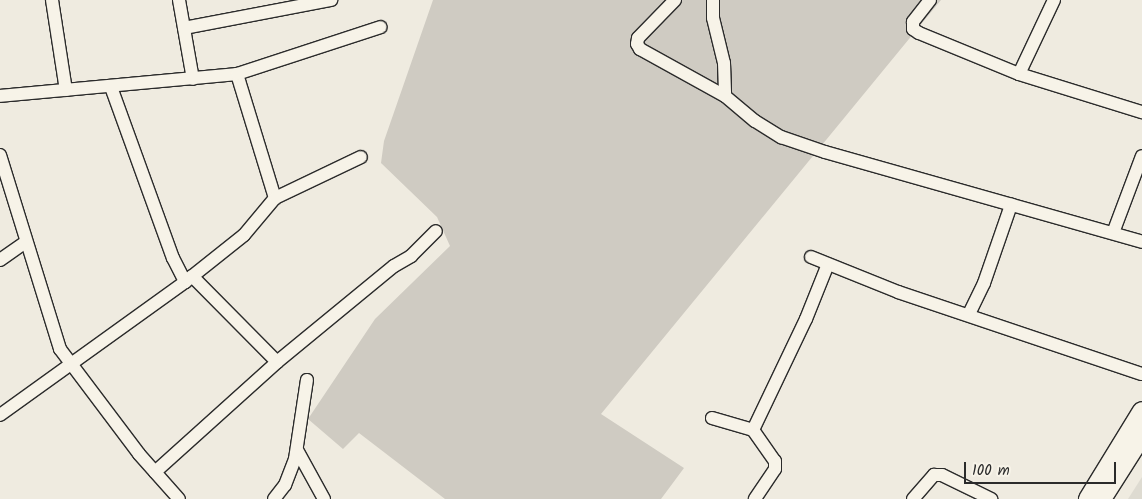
<!DOCTYPE html>
<style>
body{margin:0}
#map{position:relative;width:1142px;height:499px;overflow:hidden;background:#efebe0;font-family:Kalam,sans-serif}
div>[style]{position:absolute}
.built>*{inset:0;background:#dedbd1}
.green>*{inset:0;background:#cfcbc2}
.roads{filter:drop-shadow(1px 0 #2b2b2b) drop-shadow(-1px 0 #2b2b2b) drop-shadow(0 1px #2b2b2b) drop-shadow(0 -1px #2b2b2b)}
.street>*{height:12px;margin:-6px;padding:0 6px;transform-origin:6px;border-radius:6px;background:#f7f3e8}
.secondary>*{height:18px;margin:-9px;padding:0 9px;transform-origin:9px;border-radius:9px;background:#f7f3e8}
span{translate:-50% -50%;white-space:nowrap;text-align:center;line-height:1.15;-webkit-text-stroke:4.5px #f7f3e8;paint-order:stroke}
.scale{position:absolute;left:964px;top:462px;width:152px;height:22px;box-sizing:border-box;border:2px solid #2b2b2b;border-top:0;padding-left:6px;font-size:15px;line-height:18px;white-space:nowrap;color:#2b2b2b;-webkit-text-stroke:4px #f7f3e8;paint-order:stroke}
</style>
<div id="map">
<div class="built">
<div style="clip-path:polygon(1142px 477px,1142px 499px,1128px 499px)"></div>
</div>
<div class="green">
<div style="clip-path:polygon(433px 0,941px 0,601px 414px,684px 468px,661px 499px,445px 499px,359px 433px,343px 449px,308px 419px,375px 319px,450px 246px,437px 217px,381px 163px,384px 141px)"></div>
</div>
<div class="roads">
<div class="street">
<div style="left:52px;top:0;width:91px;rotate:81.2deg"></div>
<div style="left:179px;top:0;width:80px;rotate:80deg"></div>
<div style="left:675px;top:0;width:53px;rotate:134.2deg"></div>
<div style="left:638px;top:38px;width:6px;rotate:99deg"></div>
<div style="left:637px;top:44px;width:6px;rotate:59deg"></div>
<div style="left:640px;top:49px;width:97px;rotate:28.9deg"></div>
<div style="left:725px;top:96px;width:39px;rotate:40deg"></div>
<div style="left:755px;top:121px;width:31px;rotate:32deg"></div>
<div style="left:781px;top:137px;width:46px;rotate:18.8deg"></div>
<div style="left:825px;top:152px;width:330px;rotate:15.8deg"></div>
<div style="left:713px;top:0;width:18px;rotate:90deg"></div>
<div style="left:713px;top:18px;width:46px;rotate:76.3deg"></div>
<div style="left:724px;top:63px;width:33px;rotate:88deg"></div>
<div style="left:930px;top:0;width:28px;rotate:128deg"></div>
<div style="left:913px;top:22px;width:7px;rotate:90deg"></div>
<div style="left:913px;top:29px;width:7px;rotate:34deg"></div>
<div style="left:919px;top:33px;width:108px;rotate:22.3deg"></div>
<div style="left:1019px;top:74px;width:129px;rotate:17.2deg"></div>
<div style="left:184px;top:28px;width:150px;rotate:-10.8deg"></div>
<div style="left:237px;top:74px;width:130px;rotate:73deg"></div>
<div style="left:1019px;top:74px;width:82px;rotate:-64.7deg"></div>
<div style="left:111px;top:87px;width:182px;rotate:70.1deg"></div>
<div style="left:173px;top:258px;width:27px;rotate:63deg"></div>
<div style="left:0;top:96px;width:238px;rotate:-5.3deg"></div>
<div style="left:237px;top:74px;width:151px;rotate:-18.1deg"></div>
<div style="left:0;top:155px;width:203px;rotate:72.8deg"></div>
<div style="left:60px;top:349px;width:131px;rotate:53deg"></div>
<div style="left:139px;top:454px;width:60px;rotate:48.4deg"></div>
<div style="left:1113px;top:233px;width:82px;rotate:-69.4deg"></div>
<div style="left:811px;top:257px;width:94px;rotate:21.9deg"></div>
<div style="left:898px;top:292px;width:257px;rotate:18.6deg"></div>
<div style="left:0;top:260px;width:32px;rotate:-35deg"></div>
<div style="left:192px;top:276px;width:121px;rotate:45.3deg"></div>
<div style="left:969px;top:314px;width:34px;rotate:-64deg"></div>
<div style="left:984px;top:283px;width:83px;rotate:-70.9deg"></div>
<div style="left:0;top:415px;width:228px;rotate:-35.7deg"></div>
<div style="left:185px;top:282px;width:75px;rotate:-38.5deg"></div>
<div style="left:244px;top:235px;width:48px;rotate:-50deg"></div>
<div style="left:275px;top:198px;width:95px;rotate:-25.5deg"></div>
<div style="left:712px;top:418px;width:43px;rotate:16.3deg"></div>
<div style="left:753px;top:430px;width:38px;rotate:55deg"></div>
<div style="left:775px;top:461px;width:8px;rotate:90deg"></div>
<div style="left:775px;top:469px;width:36px;rotate:124deg"></div>
<div style="left:753px;top:430px;width:123px;rotate:-64.5deg"></div>
<div style="left:806px;top:319px;width:59px;rotate:-68.2deg"></div>
<div style="left:297px;top:450px;width:56px;rotate:61.1deg"></div>
<div style="left:155px;top:472px;width:164px;rotate:-42deg"></div>
<div style="left:277px;top:362px;width:151px;rotate:-39.4deg"></div>
<div style="left:394px;top:266px;width:20px;rotate:-30deg"></div>
<div style="left:411px;top:256px;width:35px;rotate:-45deg"></div>
<div style="left:274px;top:499px;width:18px;rotate:-52deg"></div>
<div style="left:285px;top:485px;width:28px;rotate:-69deg"></div>
<div style="left:295px;top:459px;width:80px;rotate:-81.4deg"></div>
<div style="left:913px;top:499px;width:32px;rotate:-49deg"></div>
<div style="left:934px;top:475px;width:8px"></div>
<div style="left:942px;top:475px;width:55px;rotate:26.1deg"></div>
</div>
<div class="secondary">
<div style="left:1088px;top:499px;width:103px;rotate:-58.5deg"></div>
<div style="left:1102px;top:499px;width:75px;rotate:-57.6deg"></div>
</div>
</div>
<div class="scale">100 m</div>
</div>
